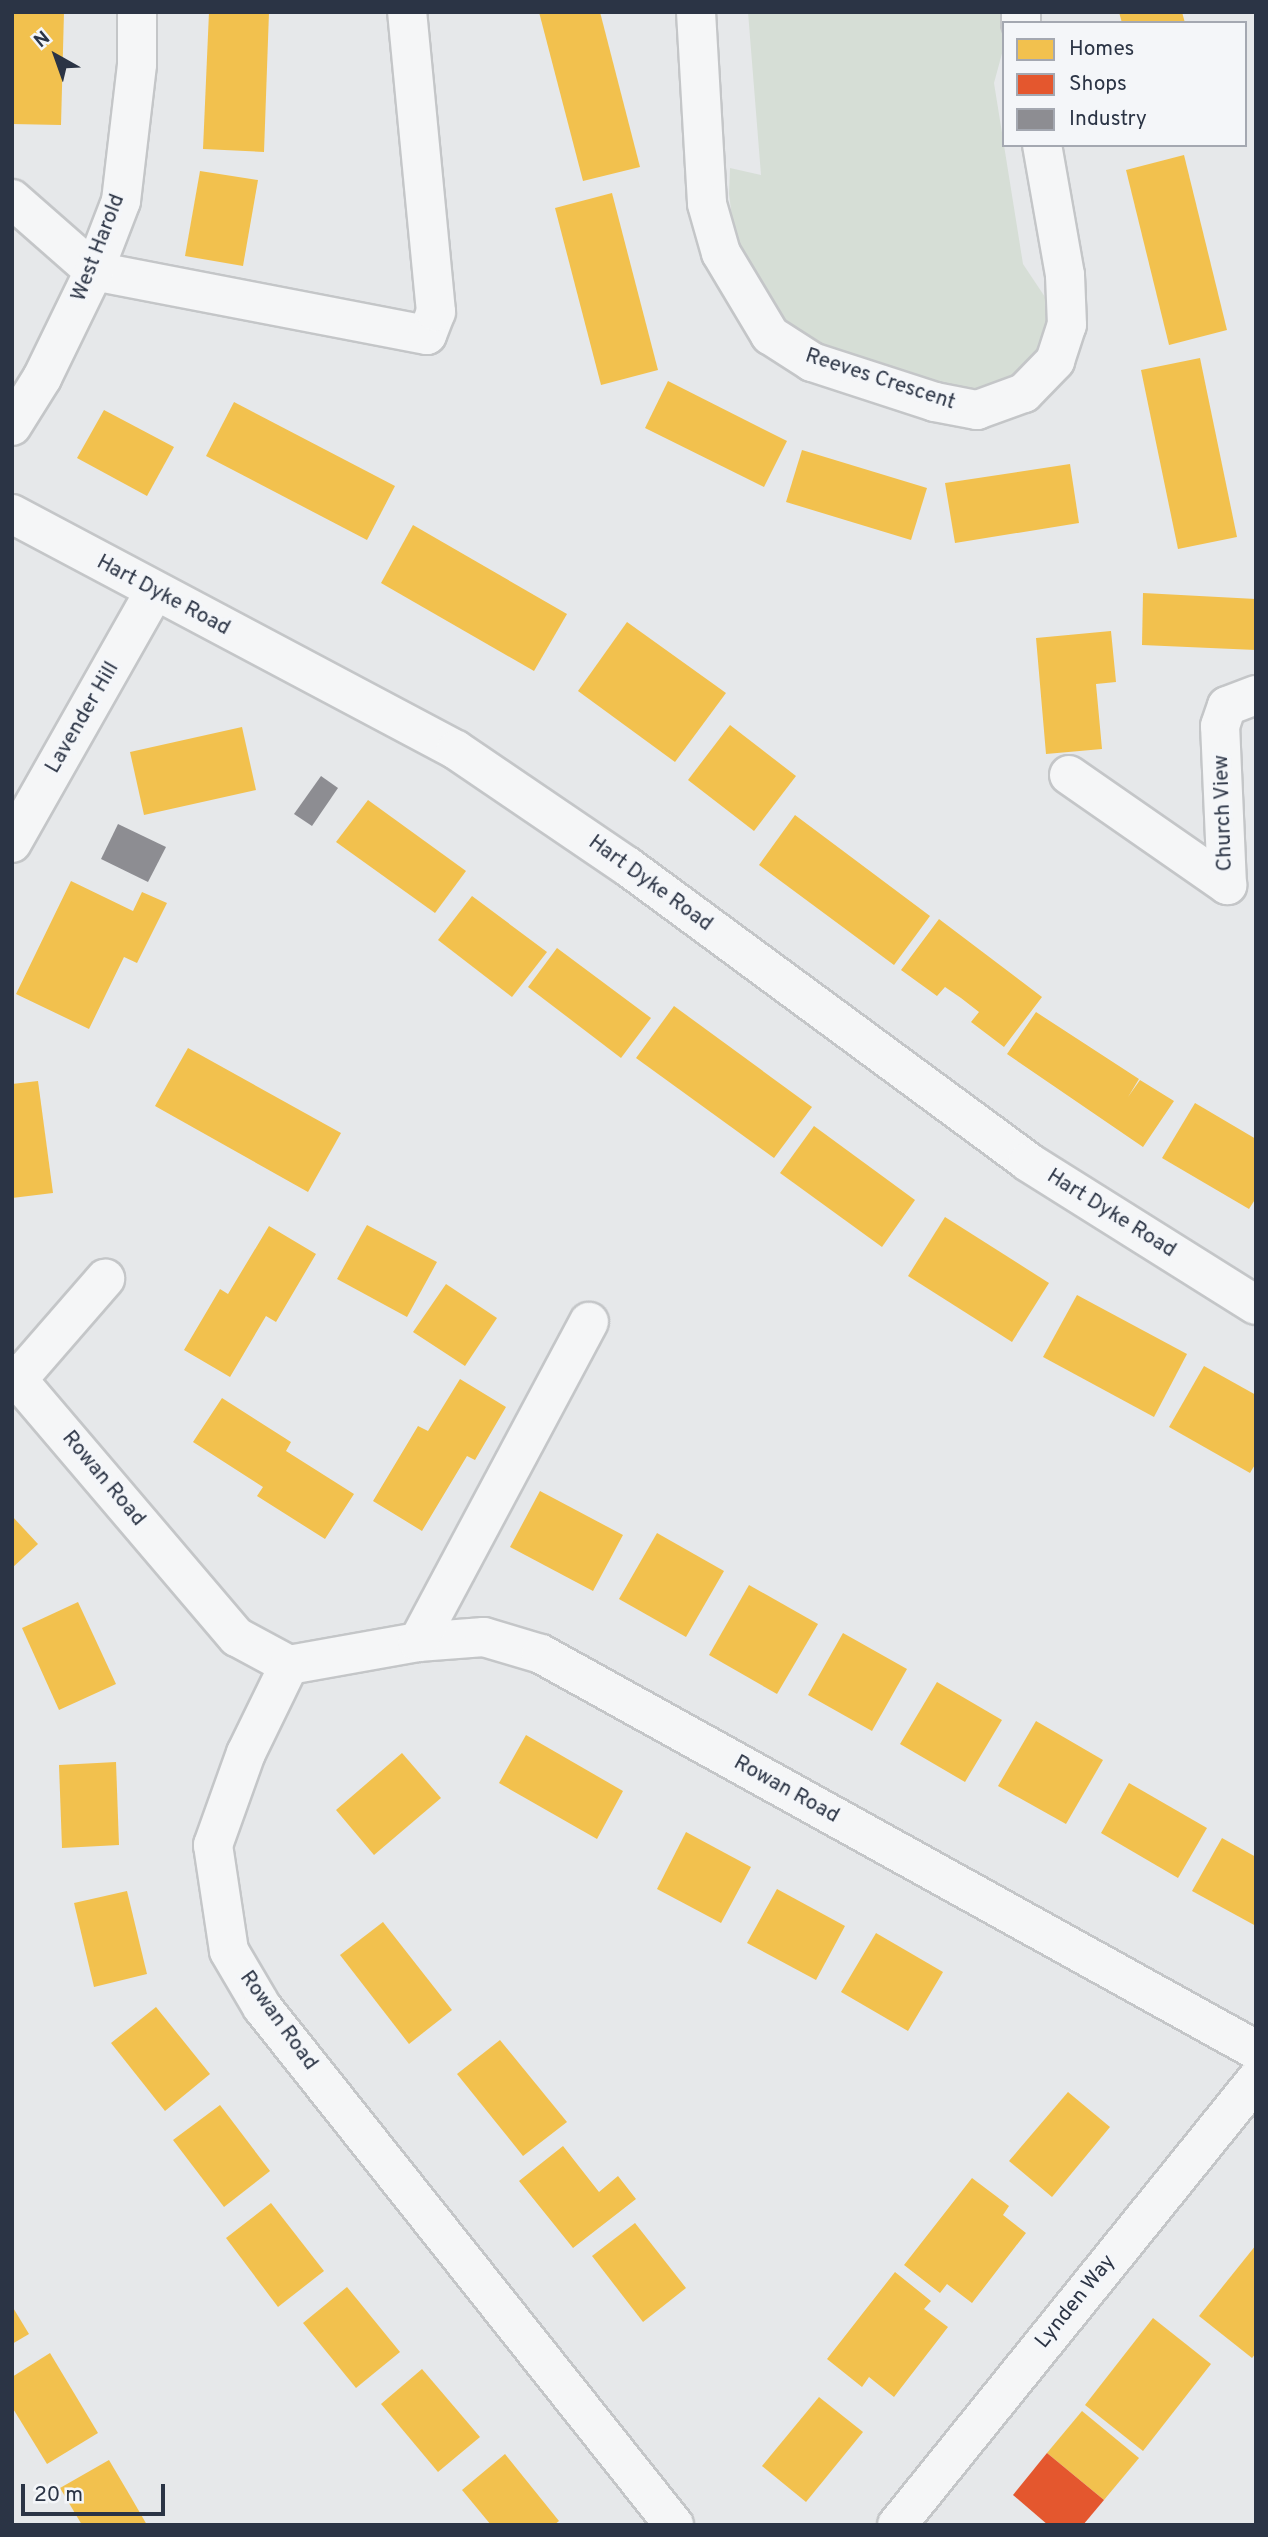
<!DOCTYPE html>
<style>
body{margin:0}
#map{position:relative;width:1268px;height:2537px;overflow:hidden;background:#e6e8ea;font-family:Overpass,sans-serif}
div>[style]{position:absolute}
.green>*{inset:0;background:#d6ded6}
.homes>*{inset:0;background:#f2c14e}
.shops>*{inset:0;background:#e4572e}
.industry>*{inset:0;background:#8d8d92}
.roads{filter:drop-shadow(2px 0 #c4c6c8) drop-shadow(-2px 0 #c4c6c8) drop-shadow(0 2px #c4c6c8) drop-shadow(0 -2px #c4c6c8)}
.minor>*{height:38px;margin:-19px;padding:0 19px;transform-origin:19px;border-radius:19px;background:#f5f6f7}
span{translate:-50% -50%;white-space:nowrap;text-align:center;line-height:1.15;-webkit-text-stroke:7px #f4f6f9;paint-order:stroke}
.street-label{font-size:21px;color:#2b3445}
.frame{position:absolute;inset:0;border:14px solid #2b3445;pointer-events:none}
.legend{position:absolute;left:1002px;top:21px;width:245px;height:126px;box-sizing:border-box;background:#f4f6f9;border:2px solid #a4a8b1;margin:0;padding:9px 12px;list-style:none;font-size:21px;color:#2b3445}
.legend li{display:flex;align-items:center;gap:14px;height:35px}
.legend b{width:35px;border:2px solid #a4a8b1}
.north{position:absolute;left:21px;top:21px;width:70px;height:70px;-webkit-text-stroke:5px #f4f6f9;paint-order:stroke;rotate:320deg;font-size:19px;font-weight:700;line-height:28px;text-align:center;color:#2b3445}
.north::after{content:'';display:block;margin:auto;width:24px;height:32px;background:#2b3445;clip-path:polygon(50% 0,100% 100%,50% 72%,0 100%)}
.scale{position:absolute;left:21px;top:2484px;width:144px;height:32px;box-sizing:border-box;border:4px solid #2b3445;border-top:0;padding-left:9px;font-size:21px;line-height:24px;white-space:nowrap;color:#2b3445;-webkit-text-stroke:5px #f4f6f9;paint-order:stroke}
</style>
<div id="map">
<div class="green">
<div style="clip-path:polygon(748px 12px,1002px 12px,1004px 46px,994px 83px,1023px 264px,1045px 297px,1049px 315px,1036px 355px,1016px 377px,980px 390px,937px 383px,821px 348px,785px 323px,736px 248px,729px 194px,730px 168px,761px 175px)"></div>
</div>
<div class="homes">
<div style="clip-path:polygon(12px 12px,64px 12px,61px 125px,12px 124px)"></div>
<div style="clip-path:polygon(209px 12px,269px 12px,264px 152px,203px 149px)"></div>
<div style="clip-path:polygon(539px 12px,600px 12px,640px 167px,583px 181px)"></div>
<div style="clip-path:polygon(1119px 12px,1182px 12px,1185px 23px,1122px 23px)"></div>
<div style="clip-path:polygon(1184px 155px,1227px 330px,1169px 345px,1126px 170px)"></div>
<div style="clip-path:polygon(200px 171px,258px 180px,243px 266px,185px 256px)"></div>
<div style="clip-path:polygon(612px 193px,658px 370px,601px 385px,555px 208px)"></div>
<div style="clip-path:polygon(1200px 358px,1237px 537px,1178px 549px,1141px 370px)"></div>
<div style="clip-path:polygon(668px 381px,787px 441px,764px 487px,645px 428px)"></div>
<div style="clip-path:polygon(234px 402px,395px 486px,367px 540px,206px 456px)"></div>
<div style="clip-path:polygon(104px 410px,174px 447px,147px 496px,77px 458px)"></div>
<div style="clip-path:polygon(802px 450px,927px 488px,911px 540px,786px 502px)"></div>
<div style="clip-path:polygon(1070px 464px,1079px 523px,955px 543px,945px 483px)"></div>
<div style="clip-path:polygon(413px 525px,567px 614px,534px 671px,381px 583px)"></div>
<div style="clip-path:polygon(1143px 593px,1256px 599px,1256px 650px,1142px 645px)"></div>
<div style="clip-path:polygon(627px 622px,726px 693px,675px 762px,578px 691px)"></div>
<div style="clip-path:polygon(1111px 631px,1116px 682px,1096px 684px,1102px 749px,1046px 754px,1036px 638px)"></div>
<div style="clip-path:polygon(730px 725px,796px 776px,754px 831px,688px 780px)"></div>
<div style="clip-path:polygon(242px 727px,256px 790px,144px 815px,130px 752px)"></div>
<div style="clip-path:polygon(368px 800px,466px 871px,435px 913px,336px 842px)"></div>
<div style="clip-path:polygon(795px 815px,930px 916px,894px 965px,759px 865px)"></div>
<div style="clip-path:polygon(71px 881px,133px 911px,142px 892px,167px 903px,137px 963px,124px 957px,89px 1029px,16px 994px)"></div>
<div style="clip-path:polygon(472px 896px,547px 952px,512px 997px,438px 940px)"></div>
<div style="clip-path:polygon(939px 919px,1042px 997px,1004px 1047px,971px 1022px,979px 1012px,961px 998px,945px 987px,937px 996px,901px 970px)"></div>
<div style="clip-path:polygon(557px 948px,651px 1018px,621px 1058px,528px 987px)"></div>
<div style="clip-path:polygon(674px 1006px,812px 1107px,774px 1158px,636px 1058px)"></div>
<div style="clip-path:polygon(1036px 1012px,1139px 1079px,1128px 1097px,1140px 1080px,1174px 1101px,1143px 1147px,1007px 1054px)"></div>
<div style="clip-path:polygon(188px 1048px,341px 1133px,308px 1192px,155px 1106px)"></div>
<div style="clip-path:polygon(38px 1081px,53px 1193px,12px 1198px,12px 1084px)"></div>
<div style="clip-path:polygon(1195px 1103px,1256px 1139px,1256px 1198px,1249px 1209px,1162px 1158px)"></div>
<div style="clip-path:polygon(814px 1126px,915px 1200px,882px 1247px,780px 1173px)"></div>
<div style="clip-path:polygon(945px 1217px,1049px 1283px,1012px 1342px,908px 1276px)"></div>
<div style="clip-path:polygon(367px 1225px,437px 1262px,407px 1317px,337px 1279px)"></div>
<div style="clip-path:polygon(269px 1226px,316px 1254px,276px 1322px,266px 1316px,230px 1377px,184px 1350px,220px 1289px,228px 1294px)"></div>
<div style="clip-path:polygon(446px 1284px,497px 1318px,465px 1366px,413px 1332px)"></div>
<div style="clip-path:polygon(1077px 1295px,1187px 1354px,1154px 1417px,1043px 1357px)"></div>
<div style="clip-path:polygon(1204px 1366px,1256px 1395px,1256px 1463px,1250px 1473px,1169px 1427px)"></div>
<div style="clip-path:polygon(460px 1379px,506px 1407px,475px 1460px,467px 1456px,422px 1531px,373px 1501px,418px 1426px,428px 1431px)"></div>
<div style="clip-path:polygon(222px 1398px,291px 1442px,286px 1451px,354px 1494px,325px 1539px,257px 1496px,263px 1487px,193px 1442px)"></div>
<div style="clip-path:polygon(540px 1491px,623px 1535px,593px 1591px,510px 1547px)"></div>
<div style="clip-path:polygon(12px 1516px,38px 1544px,12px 1568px)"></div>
<div style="clip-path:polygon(657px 1533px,724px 1571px,686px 1637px,619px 1599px)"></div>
<div style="clip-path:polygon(749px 1585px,818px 1624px,777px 1694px,709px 1655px)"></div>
<div style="clip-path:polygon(78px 1602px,116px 1684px,59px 1710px,22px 1628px)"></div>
<div style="clip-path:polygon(843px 1633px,907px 1669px,872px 1731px,808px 1695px)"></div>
<div style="clip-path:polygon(937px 1682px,1002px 1720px,965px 1782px,900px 1744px)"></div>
<div style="clip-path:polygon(1036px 1721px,1103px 1760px,1066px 1824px,998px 1786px)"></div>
<div style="clip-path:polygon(526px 1735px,623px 1791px,597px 1839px,499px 1783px)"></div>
<div style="clip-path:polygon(402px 1753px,441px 1798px,374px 1855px,336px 1810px)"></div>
<div style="clip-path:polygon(116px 1762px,119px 1845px,62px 1848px,59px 1765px)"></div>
<div style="clip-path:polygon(1129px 1783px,1207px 1828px,1178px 1878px,1101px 1833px)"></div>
<div style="clip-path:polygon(686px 1832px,751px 1867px,721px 1923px,657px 1889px)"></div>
<div style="clip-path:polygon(1222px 1838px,1256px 1857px,1256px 1926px,1192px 1891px)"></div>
<div style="clip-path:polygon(777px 1889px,845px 1926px,816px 1980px,747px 1943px)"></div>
<div style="clip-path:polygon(127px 1891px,147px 1974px,94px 1987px,74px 1903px)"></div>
<div style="clip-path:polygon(383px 1922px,452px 2010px,409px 2044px,340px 1955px)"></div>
<div style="clip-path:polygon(876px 1933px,943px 1972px,908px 2031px,841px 1992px)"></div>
<div style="clip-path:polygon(156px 2007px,210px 2074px,165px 2111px,111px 2043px)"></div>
<div style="clip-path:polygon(500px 2040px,567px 2122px,523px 2156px,457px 2074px)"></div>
<div style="clip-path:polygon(1068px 2092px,1110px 2127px,1052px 2197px,1009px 2161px)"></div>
<div style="clip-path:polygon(220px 2105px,270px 2171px,224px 2207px,173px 2140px)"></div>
<div style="clip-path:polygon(563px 2146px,599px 2192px,618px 2176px,636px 2199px,573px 2248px,519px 2181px)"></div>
<div style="clip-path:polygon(972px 2178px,1009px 2206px,1003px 2215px,1026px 2233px,972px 2303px,947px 2284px,940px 2293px,904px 2265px)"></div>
<div style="clip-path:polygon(271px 2203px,324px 2271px,278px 2307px,226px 2238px)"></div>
<div style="clip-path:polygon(635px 2223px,686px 2288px,643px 2322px,592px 2256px)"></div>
<div style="clip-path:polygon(1256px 2245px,1256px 2353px,1252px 2358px,1199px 2316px)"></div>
<div style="clip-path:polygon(895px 2272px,931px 2301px,924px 2309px,948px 2327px,894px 2397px,869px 2377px,862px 2387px,827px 2359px)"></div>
<div style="clip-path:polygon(347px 2287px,400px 2352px,356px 2388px,303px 2323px)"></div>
<div style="clip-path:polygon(12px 2306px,29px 2334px,12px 2344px)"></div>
<div style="clip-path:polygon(1153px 2318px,1211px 2364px,1143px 2451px,1085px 2405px)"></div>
<div style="clip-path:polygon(50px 2353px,98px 2433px,47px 2464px,12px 2407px,12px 2377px)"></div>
<div style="clip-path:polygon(422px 2369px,480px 2437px,438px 2472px,381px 2404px)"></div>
<div style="clip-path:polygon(819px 2397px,863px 2432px,806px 2502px,762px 2466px)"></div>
<div style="clip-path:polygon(1082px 2411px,1139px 2458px,1104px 2500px,1047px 2453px)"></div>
<div style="clip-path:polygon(505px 2454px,559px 2521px,554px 2525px,491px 2525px,462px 2490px)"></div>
<div style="clip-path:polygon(109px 2460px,132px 2499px,147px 2525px,82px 2525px,60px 2488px)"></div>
</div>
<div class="shops">
<div style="clip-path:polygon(1047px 2453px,1104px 2500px,1083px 2525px,1048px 2525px,1013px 2495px)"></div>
</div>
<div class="industry">
<div style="clip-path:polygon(321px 776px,338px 788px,312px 826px,294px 814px)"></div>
<div style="clip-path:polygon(118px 824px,166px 847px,148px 882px,101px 859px)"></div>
</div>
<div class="roads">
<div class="minor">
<div style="left:696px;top:12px;width:192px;rotate:86.7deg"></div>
<div style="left:707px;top:204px;width:51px;rotate:74.1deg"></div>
<div style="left:721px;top:253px;width:96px;rotate:59.1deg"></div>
<div style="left:770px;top:335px;width:50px;rotate:32.7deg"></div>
<div style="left:812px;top:362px;width:129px;rotate:18deg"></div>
<div style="left:935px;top:402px;width:43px;rotate:10.8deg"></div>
<div style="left:977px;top:410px;width:50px;rotate:-19.9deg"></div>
<div style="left:1024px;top:393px;width:45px;rotate:-45.9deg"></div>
<div style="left:1055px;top:361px;width:38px;rotate:-72deg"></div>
<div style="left:1067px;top:325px;width:50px;rotate:-92.3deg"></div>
<div style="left:1065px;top:275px;width:132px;rotate:-100deg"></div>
<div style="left:1021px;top:23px;width:11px;rotate:-90deg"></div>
<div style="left:12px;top:199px;width:109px;rotate:41.3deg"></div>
<div style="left:94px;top:271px;width:339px;rotate:10.9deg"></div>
<div style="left:427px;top:335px;width:25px;rotate:-69deg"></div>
<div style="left:436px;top:312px;width:301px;rotate:-95.5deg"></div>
<div style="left:12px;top:426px;width:57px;rotate:-58deg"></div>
<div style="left:42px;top:378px;width:119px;rotate:-64.1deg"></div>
<div style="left:94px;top:271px;width:75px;rotate:-68.9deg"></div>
<div style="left:121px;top:201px;width:138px;rotate:-83.3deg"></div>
<div style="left:137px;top:64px;width:52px;rotate:-90deg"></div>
<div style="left:12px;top:514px;width:503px;rotate:27.99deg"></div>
<div style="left:456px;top:750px;width:207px;rotate:34.2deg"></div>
<div style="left:627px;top:866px;width:498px;rotate:36.4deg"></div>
<div style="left:1028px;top:1162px;width:269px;rotate:32.1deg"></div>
<div style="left:1069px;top:775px;width:193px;rotate:34.8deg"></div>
<div style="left:1227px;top:885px;width:159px;rotate:-92.5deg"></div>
<div style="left:1220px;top:726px;width:21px;rotate:-71deg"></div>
<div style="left:1227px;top:706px;width:31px;rotate:-21deg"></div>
<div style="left:12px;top:843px;width:288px;rotate:-60.5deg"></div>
<div style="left:12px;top:1373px;width:347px;rotate:49.6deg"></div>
<div style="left:237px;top:1637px;width:59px;rotate:28.3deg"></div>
<div style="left:289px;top:1665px;width:131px;rotate:-10.1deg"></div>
<div style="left:418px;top:1642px;width:66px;rotate:-4.3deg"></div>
<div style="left:484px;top:1637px;width:59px;rotate:16.6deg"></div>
<div style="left:541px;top:1654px;width:817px;rotate:28.98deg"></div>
<div style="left:18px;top:1379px;width:133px;rotate:-49deg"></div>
<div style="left:418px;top:1642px;width:363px;rotate:-61.9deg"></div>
<div style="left:289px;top:1665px;width:98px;rotate:116deg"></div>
<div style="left:246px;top:1753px;width:98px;rotate:109.7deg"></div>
<div style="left:213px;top:1845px;width:107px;rotate:81.4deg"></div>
<div style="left:229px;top:1951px;width:65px;rotate:59.5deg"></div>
<div style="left:262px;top:2007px;width:662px;rotate:51.5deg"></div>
<div style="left:897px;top:2525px;width:572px;rotate:-51.11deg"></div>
</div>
</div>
<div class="street-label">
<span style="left:99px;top:248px;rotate:-69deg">West Harold</span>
<span style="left:880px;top:380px;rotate:18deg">Reeves Crescent</span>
<span style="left:163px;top:596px;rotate:28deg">Hart Dyke Road</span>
<span style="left:83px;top:718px;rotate:-60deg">Lavender Hill</span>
<span style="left:1224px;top:813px;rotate:-92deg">Church View</span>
<span style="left:650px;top:884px;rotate:36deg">Hart Dyke Road</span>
<span style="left:1111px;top:1214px;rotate:32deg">Hart Dyke Road</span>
<span style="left:103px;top:1479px;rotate:50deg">Rowan Road</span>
<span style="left:786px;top:1790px;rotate:29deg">Rowan Road</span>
<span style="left:278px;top:2021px;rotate:54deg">Rowan Road</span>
<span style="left:1076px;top:2302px;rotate:-51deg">Lynden Way</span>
</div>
<div class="frame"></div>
<ul class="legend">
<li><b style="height:19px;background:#f2c14e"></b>Homes</li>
<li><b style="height:19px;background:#e4572e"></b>Shops</li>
<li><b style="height:19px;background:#8d8d92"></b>Industry</li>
</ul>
<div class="north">N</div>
<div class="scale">20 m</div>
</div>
